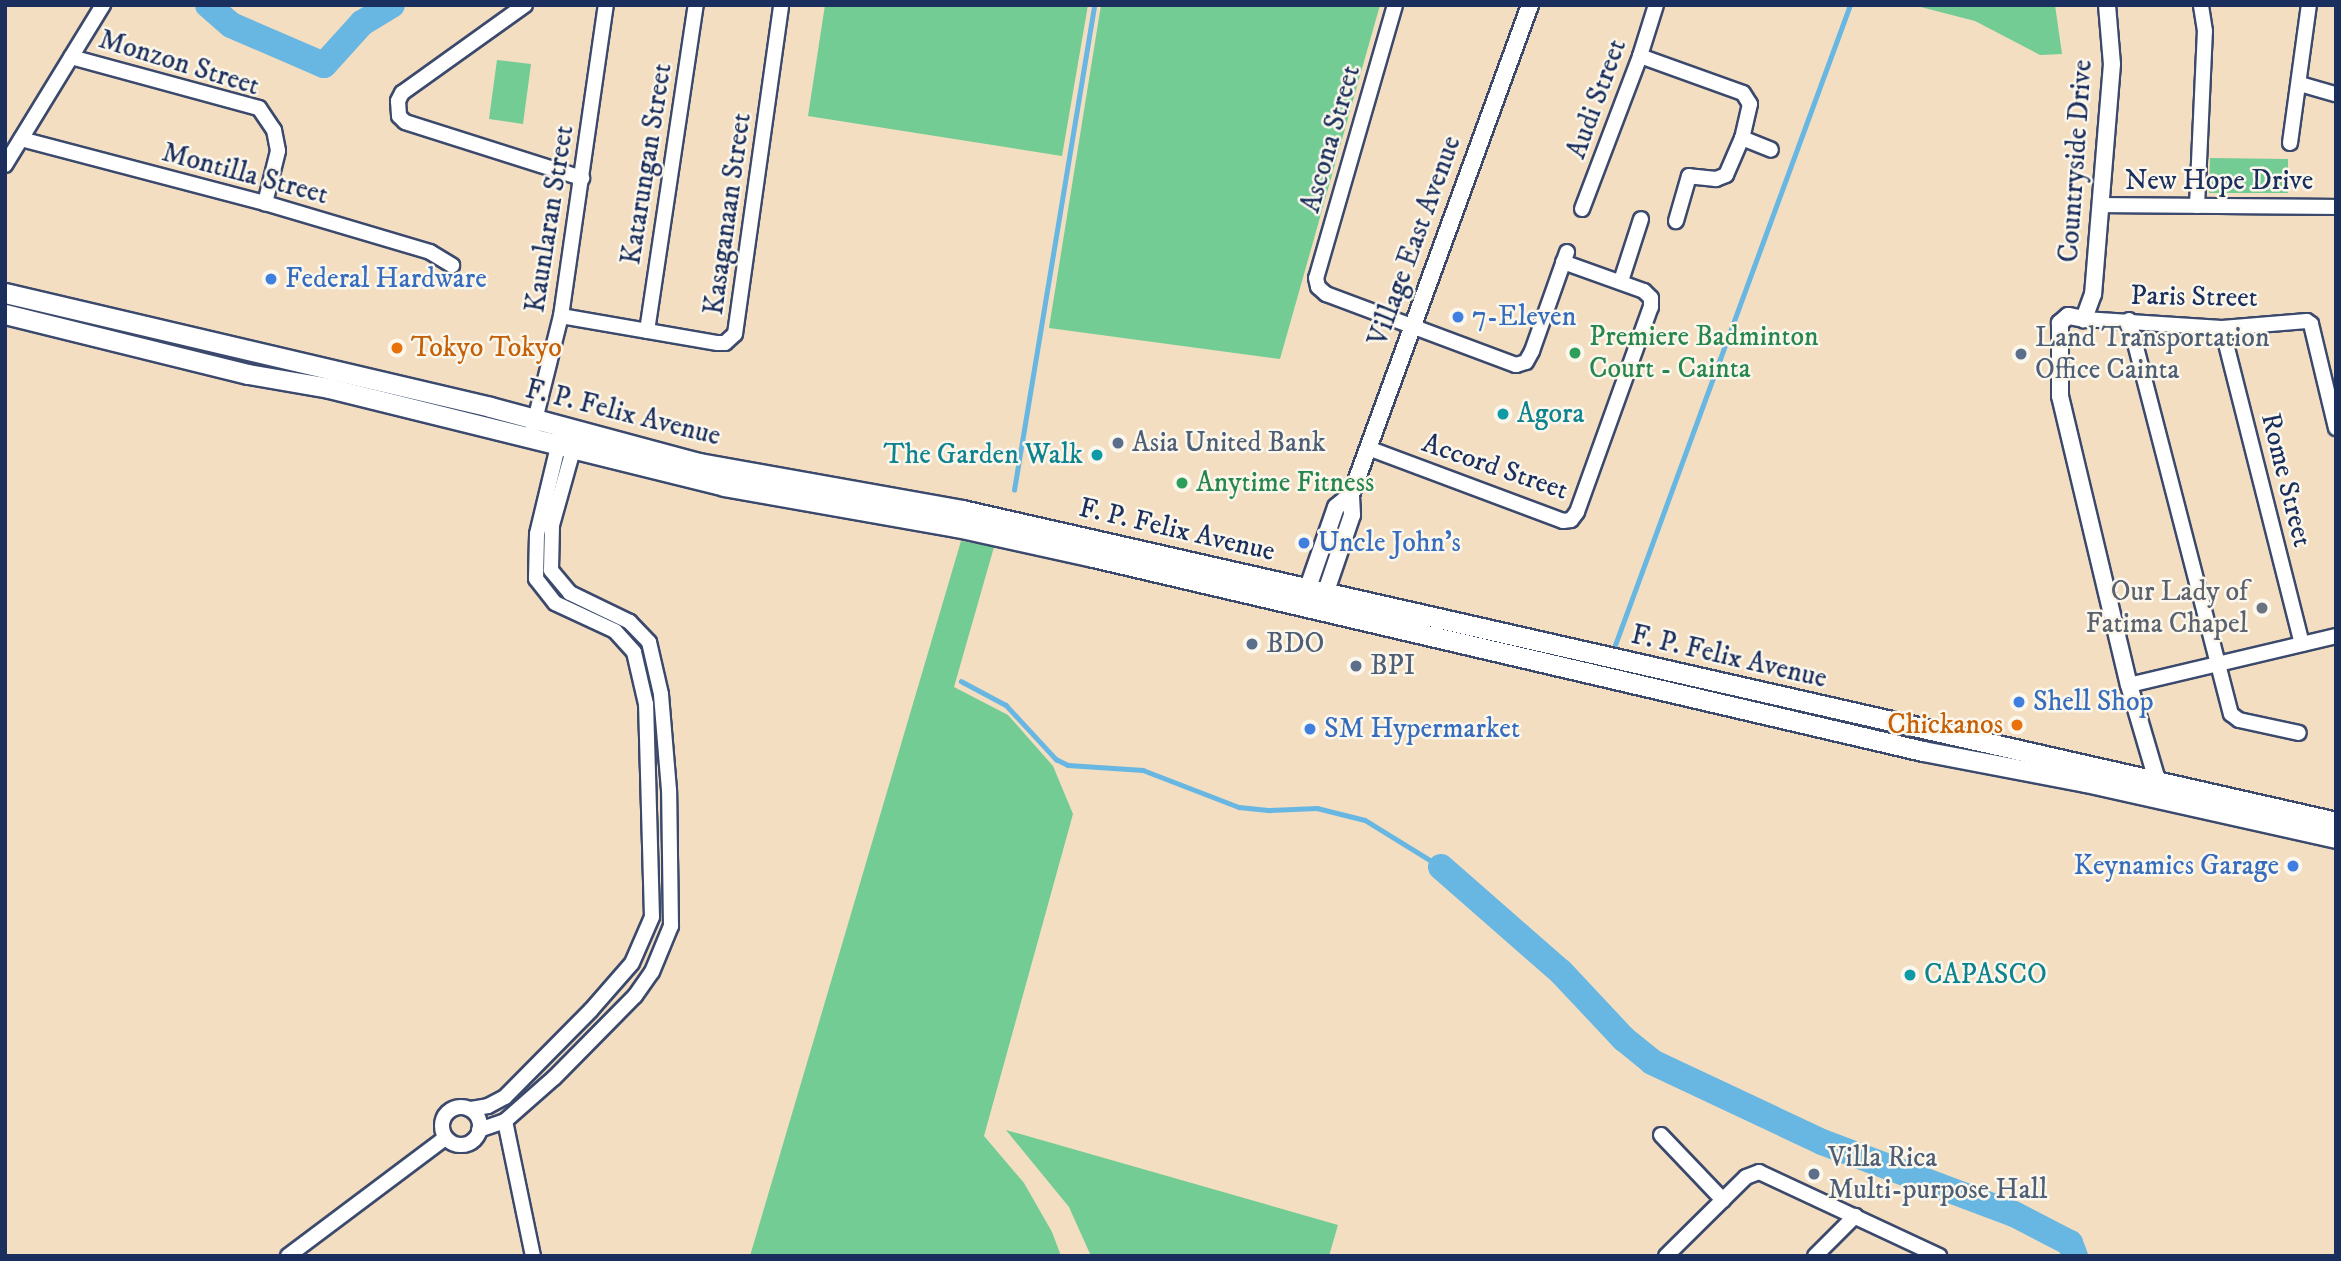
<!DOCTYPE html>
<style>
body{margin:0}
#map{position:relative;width:2341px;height:1261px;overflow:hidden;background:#f3dec1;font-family:"IM FELL DW Pica",serif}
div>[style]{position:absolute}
.green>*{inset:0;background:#72cc93}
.stream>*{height:4.5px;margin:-2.25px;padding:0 2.25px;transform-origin:2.25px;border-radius:2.25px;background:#68b6e2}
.river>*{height:26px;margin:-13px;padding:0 13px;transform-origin:13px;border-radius:13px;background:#68b6e2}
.roads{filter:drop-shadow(2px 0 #3b496d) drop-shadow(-2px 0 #3b496d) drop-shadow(0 2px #3b496d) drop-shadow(0 -2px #3b496d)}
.minor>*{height:14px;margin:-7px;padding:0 7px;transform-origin:7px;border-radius:7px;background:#fff}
.minor>.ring{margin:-7px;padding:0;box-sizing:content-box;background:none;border:14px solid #fff;border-radius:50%}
.tertiary>*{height:16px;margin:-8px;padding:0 8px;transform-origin:8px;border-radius:8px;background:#fff}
.secondary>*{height:19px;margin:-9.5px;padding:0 9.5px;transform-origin:9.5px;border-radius:9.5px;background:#fff}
.dots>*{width:19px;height:19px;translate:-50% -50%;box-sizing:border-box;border:4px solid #fbf7ec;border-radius:50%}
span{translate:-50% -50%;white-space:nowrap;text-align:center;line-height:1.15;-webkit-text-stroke:5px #fbf7ec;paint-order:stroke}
.street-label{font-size:28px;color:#1b2f5e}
.shop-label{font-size:28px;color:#366cbe}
.left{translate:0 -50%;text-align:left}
.right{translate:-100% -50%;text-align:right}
.leisure-label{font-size:28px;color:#27864d}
.service-label{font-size:28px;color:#4e5e75}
.food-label{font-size:28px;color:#c56008}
.culture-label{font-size:28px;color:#0d838f}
.worship-label{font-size:28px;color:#5b616d}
.frame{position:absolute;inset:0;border:7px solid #1b2f5e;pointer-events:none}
</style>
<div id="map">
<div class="green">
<div style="clip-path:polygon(825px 5px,1088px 5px,1062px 156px,808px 116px)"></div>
<div style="clip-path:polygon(1101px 5px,1380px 5px,1280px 359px,1049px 328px)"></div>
<div style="clip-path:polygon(1913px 5px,2055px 5px,2062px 54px,2040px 55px,1975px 21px)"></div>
<div style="clip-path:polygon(497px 60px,531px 64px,523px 124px,489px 119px)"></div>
<div style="clip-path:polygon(2210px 158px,2288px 159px,2288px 193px,2209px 193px)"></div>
<div style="clip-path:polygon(961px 541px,994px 547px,954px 687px,1008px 715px,1053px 766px,1073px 814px,984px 1136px,1024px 1183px,1052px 1232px,1061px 1256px,750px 1256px)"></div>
<div style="clip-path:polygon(1006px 1130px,1338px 1225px,1329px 1256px,1091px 1256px,1069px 1207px)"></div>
</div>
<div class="stream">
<div style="left:1014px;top:490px;width:492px;rotate:-80.6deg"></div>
<div style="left:1615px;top:645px;width:682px;rotate:-69.84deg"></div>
<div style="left:961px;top:681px;width:51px;rotate:28.1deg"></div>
<div style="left:1006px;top:705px;width:74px;rotate:47.2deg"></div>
<div style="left:1056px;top:759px;width:13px;rotate:27deg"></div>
<div style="left:1068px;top:765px;width:75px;rotate:3.8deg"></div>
<div style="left:1143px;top:770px;width:103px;rotate:21.1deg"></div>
<div style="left:1239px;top:807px;width:31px;rotate:6deg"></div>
<div style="left:1270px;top:810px;width:47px;rotate:-2.4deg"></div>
<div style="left:1317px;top:808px;width:49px;rotate:14deg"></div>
<div style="left:1365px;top:820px;width:89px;rotate:31.7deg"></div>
</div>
<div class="river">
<div style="left:208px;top:5px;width:30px;rotate:41deg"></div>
<div style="left:231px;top:25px;width:101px;rotate:23.3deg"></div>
<div style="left:324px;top:65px;width:57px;rotate:-47.9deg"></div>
<div style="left:362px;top:23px;width:35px;rotate:-31deg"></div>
<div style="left:1441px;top:867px;width:159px;rotate:41.2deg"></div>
<div style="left:1561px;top:972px;width:92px;rotate:46.8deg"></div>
<div style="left:1624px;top:1039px;width:36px;rotate:39deg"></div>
<div style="left:1652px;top:1062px;width:188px;rotate:25.2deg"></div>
<div style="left:1822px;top:1142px;width:205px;rotate:20.6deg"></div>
<div style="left:2014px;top:1214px;width:63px;rotate:27.4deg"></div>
<div style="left:2070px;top:1243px;width:14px;rotate:69deg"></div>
</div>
<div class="roads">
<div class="minor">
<div style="left:525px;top:5px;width:151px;rotate:144.4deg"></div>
<div style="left:402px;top:93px;width:9px;rotate:117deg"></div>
<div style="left:398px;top:101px;width:15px;rotate:86deg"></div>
<div style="left:399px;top:116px;width:8px;rotate:45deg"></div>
<div style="left:405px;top:122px;width:186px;rotate:17.6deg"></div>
<div style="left:1395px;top:5px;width:284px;rotate:106.1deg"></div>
<div style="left:1316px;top:278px;width:9px;rotate:77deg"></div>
<div style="left:1318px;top:287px;width:11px;rotate:41deg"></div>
<div style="left:1326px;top:294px;width:203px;rotate:20.5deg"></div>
<div style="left:1516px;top:365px;width:10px;rotate:-17deg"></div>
<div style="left:1526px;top:362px;width:13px;rotate:-61deg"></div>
<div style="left:1532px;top:351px;width:105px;rotate:-70.5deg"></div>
<div style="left:1640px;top:56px;width:109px;rotate:19.8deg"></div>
<div style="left:1743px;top:93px;width:13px;rotate:58deg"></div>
<div style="left:1750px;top:104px;width:35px;rotate:103deg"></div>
<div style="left:1742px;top:138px;width:40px;rotate:113.4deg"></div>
<div style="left:1726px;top:175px;width:11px;rotate:158deg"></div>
<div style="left:1716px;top:179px;width:27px;rotate:-174deg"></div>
<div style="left:1689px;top:176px;width:47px;rotate:106.1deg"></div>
<div style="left:71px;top:57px;width:195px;rotate:15.2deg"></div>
<div style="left:259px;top:108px;width:27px;rotate:56deg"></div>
<div style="left:274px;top:130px;width:21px;rotate:79deg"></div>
<div style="left:278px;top:151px;width:54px;rotate:104deg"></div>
<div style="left:2300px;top:84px;width:37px;rotate:16deg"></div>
<div style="left:1742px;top:138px;width:31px;rotate:22deg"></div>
<div style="left:21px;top:139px;width:252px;rotate:14.7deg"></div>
<div style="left:265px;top:203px;width:172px;rotate:16.5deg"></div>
<div style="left:430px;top:252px;width:26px;rotate:31deg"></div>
<div style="left:2290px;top:143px;width:139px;rotate:-82.2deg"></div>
<div style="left:5px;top:165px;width:188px;rotate:-58.5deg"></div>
<div style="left:2101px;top:205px;width:235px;rotate:0.5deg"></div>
<div style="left:2197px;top:206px;width:175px;rotate:-87.4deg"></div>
<div style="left:2205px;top:31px;width:26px;rotate:-99deg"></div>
<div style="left:1582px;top:209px;width:164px;rotate:-69.2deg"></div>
<div style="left:1640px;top:56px;width:53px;rotate:-72.6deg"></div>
<div style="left:1621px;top:281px;width:65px;rotate:-72.1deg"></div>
<div style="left:561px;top:316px;width:159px;rotate:9.8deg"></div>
<div style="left:718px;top:343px;width:7px"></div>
<div style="left:725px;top:343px;width:13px;rotate:-42deg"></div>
<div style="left:735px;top:334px;width:332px;rotate:-82deg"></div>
<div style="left:2084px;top:319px;width:138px;rotate:3.7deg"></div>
<div style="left:2222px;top:328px;width:85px;rotate:-4.7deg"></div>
<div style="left:2307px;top:321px;width:5px;rotate:37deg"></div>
<div style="left:2311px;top:324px;width:107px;rotate:76.5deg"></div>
<div style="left:2129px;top:320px;width:407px;rotate:75.5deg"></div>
<div style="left:2231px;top:714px;width:10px;rotate:37deg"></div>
<div style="left:2239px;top:720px;width:61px;rotate:12.2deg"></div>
<div style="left:2222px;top:328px;width:326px;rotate:75.8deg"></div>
<div style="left:647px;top:331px;width:330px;rotate:-81.5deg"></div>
<div style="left:533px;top:428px;width:115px;rotate:-76deg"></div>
<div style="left:561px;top:316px;width:314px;rotate:-81.8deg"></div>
<div style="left:1368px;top:448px;width:208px;rotate:20.5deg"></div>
<div style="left:1563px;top:521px;width:8px;rotate:-7deg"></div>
<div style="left:1571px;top:520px;width:10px;rotate:-53deg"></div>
<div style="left:1577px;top:512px;width:218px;rotate:-70.2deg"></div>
<div style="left:1651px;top:307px;width:9px;rotate:-90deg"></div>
<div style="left:1651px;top:298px;width:10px;rotate:-135deg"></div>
<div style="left:1644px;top:291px;width:86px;rotate:-160.3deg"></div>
<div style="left:2129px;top:685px;width:213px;rotate:-13.3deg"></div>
<div class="ring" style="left:442px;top:1107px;width:24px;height:24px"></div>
<div style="left:471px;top:1109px;width:17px;rotate:-10deg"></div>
<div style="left:488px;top:1106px;width:19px;rotate:-28deg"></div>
<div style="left:505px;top:1097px;width:122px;rotate:-45.3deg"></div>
<div style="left:591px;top:1010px;width:62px;rotate:-48.9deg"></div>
<div style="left:632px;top:963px;width:50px;rotate:-66.5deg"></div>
<div style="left:652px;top:917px;width:213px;rotate:-91.6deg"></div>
<div style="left:646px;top:704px;width:53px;rotate:-103deg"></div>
<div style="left:634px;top:652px;width:28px;rotate:-132deg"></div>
<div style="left:615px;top:631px;width:66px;rotate:-155deg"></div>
<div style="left:555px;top:603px;width:31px;rotate:-128deg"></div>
<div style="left:536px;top:579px;width:45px;rotate:-88.7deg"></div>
<div style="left:537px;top:534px;width:99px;rotate:-76.5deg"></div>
<div style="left:505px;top:1121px;width:138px;rotate:78.3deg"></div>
<div style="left:479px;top:1130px;width:28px;rotate:-19deg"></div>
<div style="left:505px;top:1121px;width:65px;rotate:-41.3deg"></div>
<div style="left:554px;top:1078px;width:115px;rotate:-45.4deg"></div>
<div style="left:635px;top:996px;width:29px;rotate:-55deg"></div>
<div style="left:652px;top:972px;width:50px;rotate:-67.6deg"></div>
<div style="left:671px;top:926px;width:136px;rotate:-90.8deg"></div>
<div style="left:669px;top:790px;width:96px;rotate:-94.8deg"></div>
<div style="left:661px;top:694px;width:53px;rotate:-103deg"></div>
<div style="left:649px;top:642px;width:28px;rotate:-134deg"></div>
<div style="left:630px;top:622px;width:67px;rotate:-154.2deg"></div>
<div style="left:570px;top:593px;width:30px;rotate:-130deg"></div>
<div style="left:551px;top:570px;width:45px;rotate:-88.7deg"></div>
<div style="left:552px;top:525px;width:89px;rotate:-74.4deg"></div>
<div style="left:1661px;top:1135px;width:90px;rotate:46.4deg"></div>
<div style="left:288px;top:1256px;width:196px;rotate:-36.9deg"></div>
<div style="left:1666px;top:1256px;width:112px;rotate:-44.6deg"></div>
<div style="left:1746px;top:1177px;width:14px;rotate:-21deg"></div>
<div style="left:1759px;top:1172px;width:199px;rotate:25deg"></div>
<div style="left:1815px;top:1256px;width:57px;rotate:-45deg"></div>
</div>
<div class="tertiary">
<div style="left:2107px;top:5px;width:59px;rotate:85.2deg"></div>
<div style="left:2112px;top:64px;width:231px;rotate:94.7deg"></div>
<div style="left:2093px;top:294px;width:27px;rotate:110deg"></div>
<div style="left:2084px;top:319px;width:16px;rotate:-169deg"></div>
<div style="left:2068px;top:316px;width:11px;rotate:139deg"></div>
<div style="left:2060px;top:323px;width:73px;rotate:90deg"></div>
<div style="left:2060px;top:396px;width:297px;rotate:76.6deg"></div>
<div style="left:2129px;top:685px;width:109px;rotate:73.6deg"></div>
<div style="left:1304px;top:599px;width:97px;rotate:-70.8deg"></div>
<div style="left:1336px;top:507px;width:19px;rotate:-39deg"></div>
<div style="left:1322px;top:603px;width:93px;rotate:-71.2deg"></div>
<div style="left:1352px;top:515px;width:20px;rotate:-93deg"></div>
<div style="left:1351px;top:495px;width:522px;rotate:-69.93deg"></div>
</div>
<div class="secondary">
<div style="left:5px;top:293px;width:498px;rotate:13.2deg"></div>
<div style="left:490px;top:407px;width:216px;rotate:15deg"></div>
<div style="left:699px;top:463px;width:267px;rotate:10.1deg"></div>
<div style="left:962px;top:510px;width:1409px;rotate:12.79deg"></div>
<div style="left:5px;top:314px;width:250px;rotate:13.9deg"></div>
<div style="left:248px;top:374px;width:82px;rotate:9.8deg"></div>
<div style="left:329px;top:388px;width:407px;rotate:13.9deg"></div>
<div style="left:724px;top:486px;width:237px;rotate:10deg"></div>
<div style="left:957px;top:527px;width:139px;rotate:12.4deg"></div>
<div style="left:1093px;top:557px;width:852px;rotate:13.16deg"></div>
<div style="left:1923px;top:751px;width:166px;rotate:10.8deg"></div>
<div style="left:2086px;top:782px;width:256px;rotate:12.6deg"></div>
</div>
</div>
<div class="dots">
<div style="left:271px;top:279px;background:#3f7fe0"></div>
<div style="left:1458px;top:317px;background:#3f7fe0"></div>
<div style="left:397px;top:348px;background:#e8710a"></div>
<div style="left:1575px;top:353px;background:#2e9e5b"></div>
<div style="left:2021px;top:354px;background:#5c6f8a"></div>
<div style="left:1503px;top:414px;background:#0f9aa8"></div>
<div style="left:1118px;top:443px;background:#5c6f8a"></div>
<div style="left:1097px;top:455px;background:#0f9aa8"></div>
<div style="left:1182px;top:483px;background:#2e9e5b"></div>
<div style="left:1304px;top:543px;background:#3f7fe0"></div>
<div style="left:2262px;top:608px;background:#6b7280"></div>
<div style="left:1252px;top:644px;background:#5c6f8a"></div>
<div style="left:1356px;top:666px;background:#5c6f8a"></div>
<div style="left:2019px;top:702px;background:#3f7fe0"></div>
<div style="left:2017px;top:725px;background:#e8710a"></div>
<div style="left:1310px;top:729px;background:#3f7fe0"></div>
<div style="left:2293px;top:866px;background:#3f7fe0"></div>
<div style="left:1910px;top:975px;background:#0f9aa8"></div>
<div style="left:1814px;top:1174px;background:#5c6f8a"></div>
</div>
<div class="street-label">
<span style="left:179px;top:63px;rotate:17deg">Monzon Street</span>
<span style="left:1597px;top:99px;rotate:-70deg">Audi Street</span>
<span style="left:1331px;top:139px;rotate:-74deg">Ascona Street</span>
<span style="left:2076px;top:161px;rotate:-86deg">Countryside Drive</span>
<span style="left:647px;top:164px;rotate:-81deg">Katarungan Street</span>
<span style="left:245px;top:174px;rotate:15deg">Montilla Street</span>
<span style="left:2219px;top:181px">New Hope Drive</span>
<span style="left:728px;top:214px;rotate:-82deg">Kasaganaan Street</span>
<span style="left:550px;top:219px;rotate:-81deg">Kaunlaran Street</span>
<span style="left:1415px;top:241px;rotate:-70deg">Village East Avenue</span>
<span style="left:2194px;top:297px;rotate:1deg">Paris Street</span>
<span style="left:623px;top:413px;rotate:14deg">F. P. Felix Avenue</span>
<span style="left:1495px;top:467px;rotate:19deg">Accord Street</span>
<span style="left:2286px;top:480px;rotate:76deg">Rome Street</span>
<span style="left:1177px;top:530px;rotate:13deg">F. P. Felix Avenue</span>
<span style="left:1729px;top:657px;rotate:13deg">F. P. Felix Avenue</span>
</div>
<div class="shop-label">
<span class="left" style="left:285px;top:279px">Federal Hardware</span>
<span class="left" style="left:1472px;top:317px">7-Eleven</span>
<span class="left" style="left:1318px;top:543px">Uncle John's</span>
<span class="left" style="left:2033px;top:702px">Shell Shop</span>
<span class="left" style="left:1324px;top:729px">SM Hypermarket</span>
<span class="right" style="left:2279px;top:866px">Keynamics Garage</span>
</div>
<div class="leisure-label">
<span class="left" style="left:1589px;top:353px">Premiere Badminton<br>Court - Cainta</span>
<span class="left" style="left:1196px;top:483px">Anytime Fitness</span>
</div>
<div class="service-label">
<span class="left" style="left:2035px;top:354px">Land Transportation<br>Office Cainta</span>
<span class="left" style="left:1132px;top:443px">Asia United Bank</span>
<span class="left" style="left:1266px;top:644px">BDO</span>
<span class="left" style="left:1370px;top:666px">BPI</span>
<span class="left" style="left:1828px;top:1174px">Villa Rica<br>Multi-purpose Hall</span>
</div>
<div class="food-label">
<span class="left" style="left:411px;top:348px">Tokyo Tokyo</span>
<span class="right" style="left:2003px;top:725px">Chickanos</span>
</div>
<div class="culture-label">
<span class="left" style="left:1517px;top:414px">Agora</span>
<span class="right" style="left:1083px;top:455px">The Garden Walk</span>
<span class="left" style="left:1924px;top:975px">CAPASCO</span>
</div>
<div class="worship-label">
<span class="right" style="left:2248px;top:608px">Our Lady of<br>Fatima Chapel</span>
</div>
<div class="frame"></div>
</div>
